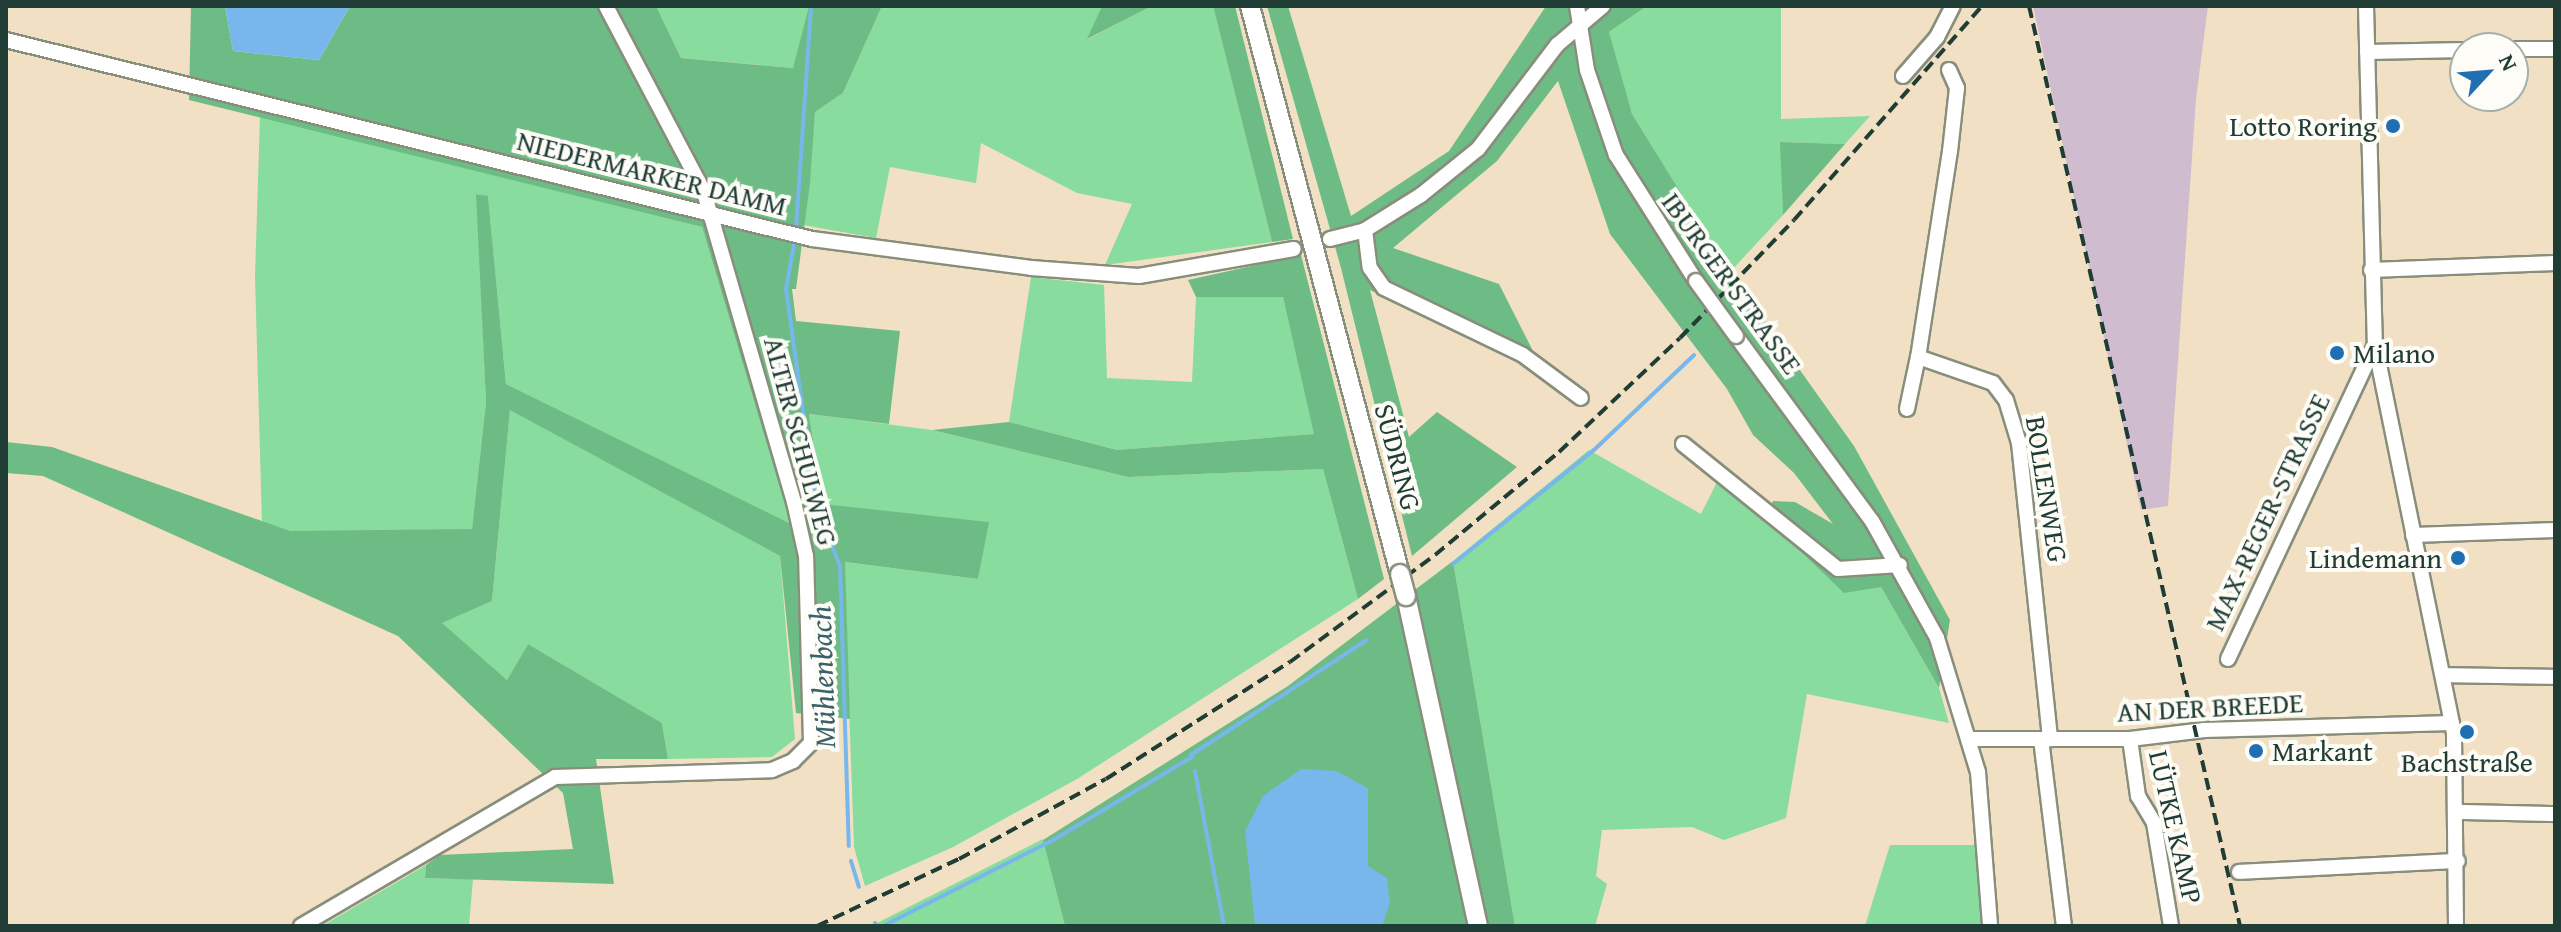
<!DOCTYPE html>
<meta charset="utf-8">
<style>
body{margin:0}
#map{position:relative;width:2561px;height:932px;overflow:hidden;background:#f1e0c3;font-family:"Gentium Book Plus",serif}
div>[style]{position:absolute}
.industrial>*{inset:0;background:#cfbdcf}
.green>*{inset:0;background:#88dc9e}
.forest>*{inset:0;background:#6ebc85}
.water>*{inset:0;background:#77b7eb}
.stream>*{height:4px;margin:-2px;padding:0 2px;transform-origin:2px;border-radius:2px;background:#77b7eb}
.roads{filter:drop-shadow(2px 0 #888e7c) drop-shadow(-2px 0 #888e7c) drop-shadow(0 2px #888e7c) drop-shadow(0 -2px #888e7c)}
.minor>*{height:14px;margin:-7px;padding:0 7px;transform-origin:7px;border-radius:7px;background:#fff}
.major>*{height:18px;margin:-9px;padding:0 9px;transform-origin:9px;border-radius:9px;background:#fff}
.rail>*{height:4px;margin-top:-2px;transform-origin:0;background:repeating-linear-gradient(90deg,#1f3d34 0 12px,transparent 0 18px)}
.bridges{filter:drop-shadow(2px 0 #888e7c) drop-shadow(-2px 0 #888e7c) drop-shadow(0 2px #888e7c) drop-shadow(0 -2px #888e7c)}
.minor-bridge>*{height:14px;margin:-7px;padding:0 7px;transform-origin:7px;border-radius:7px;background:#fff}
.major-bridge>*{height:18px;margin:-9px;padding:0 9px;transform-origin:9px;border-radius:9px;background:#fff}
.dots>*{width:22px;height:22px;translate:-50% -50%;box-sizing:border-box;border:4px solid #fdfcf7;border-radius:50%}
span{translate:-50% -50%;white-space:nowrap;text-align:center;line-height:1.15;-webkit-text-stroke:8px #fdfcf7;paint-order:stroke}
.poi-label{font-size:28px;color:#1f3d34}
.right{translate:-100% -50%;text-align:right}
.left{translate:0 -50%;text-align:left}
.street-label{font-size:28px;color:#1f3d34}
.water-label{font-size:30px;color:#39626b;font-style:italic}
.frame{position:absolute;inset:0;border:8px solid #1f3d34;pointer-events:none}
.north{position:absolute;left:2449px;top:32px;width:80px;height:80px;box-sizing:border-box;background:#fdfcf7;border:2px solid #a4b0a9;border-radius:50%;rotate:64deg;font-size:22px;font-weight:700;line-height:32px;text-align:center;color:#1f3d34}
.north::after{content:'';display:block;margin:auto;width:28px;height:36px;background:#1f6fb2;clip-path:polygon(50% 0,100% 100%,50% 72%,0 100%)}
</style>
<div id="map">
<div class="industrial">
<div style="clip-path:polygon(2033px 6px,2208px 6px,2196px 99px,2168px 506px,2141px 510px)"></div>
</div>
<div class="green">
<div style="clip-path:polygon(656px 6px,809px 6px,794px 68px,681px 58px)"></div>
<div style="clip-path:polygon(882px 6px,1102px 6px,1088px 39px,1152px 6px,1213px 6px,1272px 242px,1105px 265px,1132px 204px,1077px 193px,981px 143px,976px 183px,890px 167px,876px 238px,803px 225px,815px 112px,843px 93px)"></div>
<div style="clip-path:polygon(1647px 6px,1781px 6px,1781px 119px,1870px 116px,1845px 144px,1781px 142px,1783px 215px,1730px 272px,1632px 114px,1612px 50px,1609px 32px)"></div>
<div style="clip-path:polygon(260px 116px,702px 227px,792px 525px,506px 384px,488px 197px,477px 194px,486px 402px,472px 530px,290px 532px,262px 523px,255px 277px)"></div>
<div style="clip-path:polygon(1031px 277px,1104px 285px,1107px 378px,1192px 382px,1196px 297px,1283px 297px,1315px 434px,1117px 450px,1009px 422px)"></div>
<div style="clip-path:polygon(510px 409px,780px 556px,795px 739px,772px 757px,668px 759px,662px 723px,528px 644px,507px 680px,441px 623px,492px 601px)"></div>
<div style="clip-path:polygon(809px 414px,932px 430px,1128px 477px,1323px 469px,1358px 599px,1077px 779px,953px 847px,865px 886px,854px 847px,844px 562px,978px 579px,988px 522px,823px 505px)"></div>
<div style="clip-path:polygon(1589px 450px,1701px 514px,1718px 480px,1881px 587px,1939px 688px,1949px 723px,1807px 694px,1786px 818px,1724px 840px,1692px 827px,1602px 830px,1596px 876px,1607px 884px,1595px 926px,1515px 926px,1453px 561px)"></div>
<div style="clip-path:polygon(1043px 839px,1065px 926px,871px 926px)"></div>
<div style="clip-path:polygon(1890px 845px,1986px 845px,1987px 926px,1865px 926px)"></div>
<div style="clip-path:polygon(426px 865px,425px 878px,473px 879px,469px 926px,322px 926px)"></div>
</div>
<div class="forest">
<div style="clip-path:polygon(191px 6px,225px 6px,233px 51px,319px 60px,350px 6px,656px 6px,681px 58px,793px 68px,809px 6px,882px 6px,843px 93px,815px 112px,810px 183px,796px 289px,792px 289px,796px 321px,900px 331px,889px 424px,809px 414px,823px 504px,989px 522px,978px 579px,845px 562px,850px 719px,796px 713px,780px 556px,510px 410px,492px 601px,442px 623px,507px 680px,528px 644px,662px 723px,668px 759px,596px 759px,614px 884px,425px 878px,426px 865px,440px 855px,573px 849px,563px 793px,398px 636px,43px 476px,6px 473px,6px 442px,52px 447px,290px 531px,472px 529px,486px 402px,476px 194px,488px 196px,506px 384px,791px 524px,702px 227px,189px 100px)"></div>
<div style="clip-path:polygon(1102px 6px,1152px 6px,1087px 39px)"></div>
<div style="clip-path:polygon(1213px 6px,1235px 6px,1293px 239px,1272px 242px)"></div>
<div style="clip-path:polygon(1267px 6px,1288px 6px,1351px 216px,1449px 151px,1546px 6px,1647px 6px,1609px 32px,1632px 114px,1730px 272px,1854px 446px,1950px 620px,1939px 688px,1881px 587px,1844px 593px,1767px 519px,1773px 501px,1795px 502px,1833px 524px,1794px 473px,1753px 435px,1727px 389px,1610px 234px,1558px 81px,1497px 161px,1393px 248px,1499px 284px,1532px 349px,1530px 367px,1370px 290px,1409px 437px,1437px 412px,1517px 467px,1412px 556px,1341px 268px)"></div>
<div style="clip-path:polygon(1780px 142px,1845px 144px,1783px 215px)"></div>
<div style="clip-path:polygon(1301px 255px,1384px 579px,1358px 599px,1323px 469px,1128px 477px,932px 430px,1009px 422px,1117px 450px,1314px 434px,1283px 297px,1196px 297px,1188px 280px)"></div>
<div style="clip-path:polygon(1453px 561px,1515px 926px,1065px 926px,1043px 840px,1288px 686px)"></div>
</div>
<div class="water">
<div style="clip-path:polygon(225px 6px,350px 6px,319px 60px,233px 51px)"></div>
<div style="clip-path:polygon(1301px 769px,1336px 771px,1368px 788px,1368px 866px,1387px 878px,1390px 903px,1382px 926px,1255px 926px,1245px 831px,1263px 796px)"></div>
</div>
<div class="stream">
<div style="left:796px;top:228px;width:223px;rotate:-86.1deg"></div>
<div style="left:794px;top:244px;width:46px;rotate:100.1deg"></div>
<div style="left:786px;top:289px;width:205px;rotate:82.1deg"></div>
<div style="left:818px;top:510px;width:60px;rotate:68.6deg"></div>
<div style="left:840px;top:566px;width:280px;rotate:88.2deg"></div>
<div style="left:1453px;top:564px;width:181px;rotate:-39deg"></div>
<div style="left:1594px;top:450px;width:138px;rotate:-43.5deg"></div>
<div style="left:1191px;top:755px;width:210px;rotate:-33.2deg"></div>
<div style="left:1195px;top:771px;width:158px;rotate:79.4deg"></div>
<div style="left:851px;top:861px;width:27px;rotate:73deg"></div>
<div style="left:875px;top:923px;width:3px;rotate:72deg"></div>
<div style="left:883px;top:926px;width:193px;rotate:-26.8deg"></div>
<div style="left:1055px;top:839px;width:160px;rotate:-30.9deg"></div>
</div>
<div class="roads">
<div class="minor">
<div style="left:1577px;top:6px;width:65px;rotate:81.1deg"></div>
<div style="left:1587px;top:70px;width:90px;rotate:71.2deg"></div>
<div style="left:1616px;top:155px;width:149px;rotate:57.6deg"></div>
<div style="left:2366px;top:6px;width:339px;rotate:88.5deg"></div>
<div style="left:2375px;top:345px;width:398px;rotate:78.5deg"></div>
<div style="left:2454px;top:735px;width:191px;rotate:89.4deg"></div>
<div style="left:6px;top:40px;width:830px;rotate:13.87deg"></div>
<div style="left:812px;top:239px;width:221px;rotate:7.5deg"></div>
<div style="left:1031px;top:268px;width:108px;rotate:4.2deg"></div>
<div style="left:1139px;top:276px;width:157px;rotate:-9.9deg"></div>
<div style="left:2513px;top:49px;width:42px"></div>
<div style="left:2367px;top:52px;width:98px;rotate:-1.2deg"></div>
<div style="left:1949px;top:70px;width:20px;rotate:66deg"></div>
<div style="left:1957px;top:88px;width:63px;rotate:96.3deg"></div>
<div style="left:1950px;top:151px;width:208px;rotate:98.8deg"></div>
<div style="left:1918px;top:357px;width:79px;rotate:19.1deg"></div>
<div style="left:1993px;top:383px;width:21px;rotate:53deg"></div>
<div style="left:2006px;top:400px;width:45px;rotate:73.2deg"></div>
<div style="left:2019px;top:443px;width:298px;rotate:84deg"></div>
<div style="left:1903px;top:76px;width:52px;rotate:-48.9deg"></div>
<div style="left:1937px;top:37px;width:35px;rotate:-63deg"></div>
<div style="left:1365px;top:230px;width:38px;rotate:83deg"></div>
<div style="left:1370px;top:268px;width:24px;rotate:55deg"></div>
<div style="left:1384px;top:288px;width:154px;rotate:25.7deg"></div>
<div style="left:1523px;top:355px;width:72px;rotate:36.6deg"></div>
<div style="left:1330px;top:239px;width:36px;rotate:-14deg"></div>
<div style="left:1365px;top:230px;width:66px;rotate:-32deg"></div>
<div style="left:1421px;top:195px;width:73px;rotate:-38.9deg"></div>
<div style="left:1478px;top:149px;width:131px;rotate:-52.8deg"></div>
<div style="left:1557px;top:45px;width:60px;rotate:-40.3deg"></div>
<div style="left:2371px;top:270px;width:184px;rotate:-2.2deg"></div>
<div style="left:1736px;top:336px;width:230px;rotate:53.7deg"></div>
<div style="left:1872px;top:521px;width:134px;rotate:60.9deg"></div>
<div style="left:1937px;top:638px;width:140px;rotate:73deg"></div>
<div style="left:1978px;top:772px;width:154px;rotate:85.5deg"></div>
<div style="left:1907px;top:409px;width:53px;rotate:-78.1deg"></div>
<div style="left:1683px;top:444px;width:199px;rotate:38.9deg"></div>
<div style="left:1838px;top:569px;width:62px;rotate:-3.7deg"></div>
<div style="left:2413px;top:535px;width:142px;rotate:-2deg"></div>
<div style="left:2228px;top:659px;width:347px;rotate:-64.9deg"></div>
<div style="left:2443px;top:675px;width:112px;rotate:1deg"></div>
<div style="left:1971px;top:739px;width:159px"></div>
<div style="left:2130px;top:739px;width:75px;rotate:-6.9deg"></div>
<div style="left:2204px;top:730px;width:248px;rotate:-1.6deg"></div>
<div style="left:2041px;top:739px;width:188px;rotate:83deg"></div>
<div style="left:2130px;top:739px;width:58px;rotate:82deg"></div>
<div style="left:2138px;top:796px;width:31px;rotate:59deg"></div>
<div style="left:2154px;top:823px;width:104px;rotate:80.6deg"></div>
<div style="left:2459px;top:812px;width:96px;rotate:1.2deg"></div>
<div style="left:2239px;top:872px;width:219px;rotate:-2.9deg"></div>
<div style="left:301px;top:926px;width:294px;rotate:-30.4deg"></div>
<div style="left:555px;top:777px;width:217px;rotate:-1.8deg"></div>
<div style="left:772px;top:770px;width:23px;rotate:-23deg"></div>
<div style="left:793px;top:761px;width:25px;rotate:-45deg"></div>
<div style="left:811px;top:743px;width:187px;rotate:-91.5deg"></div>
<div style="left:806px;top:556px;width:55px;rotate:-102.5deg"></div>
<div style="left:794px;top:502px;width:323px;rotate:-106.2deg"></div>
<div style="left:704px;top:192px;width:210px;rotate:-117.8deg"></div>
</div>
<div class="major">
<div style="left:1250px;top:6px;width:587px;rotate:75.21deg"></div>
<div style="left:1406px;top:596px;width:338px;rotate:77.7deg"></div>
</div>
</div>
<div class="rail">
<div style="left:2029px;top:6px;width:944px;rotate:77.08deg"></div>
<div style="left:817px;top:926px;width:157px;rotate:-25.3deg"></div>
<div style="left:959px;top:859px;width:167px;rotate:-28.6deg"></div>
<div style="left:1106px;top:779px;width:218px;rotate:-32.5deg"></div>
<div style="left:1290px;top:662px;width:180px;rotate:-36.4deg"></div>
<div style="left:1435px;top:555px;width:161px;rotate:-39.7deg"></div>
<div style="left:1559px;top:452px;width:166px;rotate:-43.3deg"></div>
<div style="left:1680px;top:338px;width:164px;rotate:-46deg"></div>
<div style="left:1794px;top:220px;width:285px;rotate:-48.7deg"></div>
</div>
<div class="bridges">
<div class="minor-bridge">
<div style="left:1696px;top:281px;width:68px;rotate:54deg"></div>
</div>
<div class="major-bridge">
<div style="left:1400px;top:574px;width:23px;rotate:75deg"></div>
</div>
</div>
<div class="dots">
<div style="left:2393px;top:126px;background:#1f6fb2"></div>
<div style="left:2337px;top:353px;background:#1f6fb2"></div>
<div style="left:2458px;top:558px;background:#1f6fb2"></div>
<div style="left:2467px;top:732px;background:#1f6fb2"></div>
<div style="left:2256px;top:751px;background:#1f6fb2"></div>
</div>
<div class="poi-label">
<span class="right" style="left:2377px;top:126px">Lotto Roring</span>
<span class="left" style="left:2353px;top:353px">Milano</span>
<span class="right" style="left:2442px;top:558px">Lindemann</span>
<span class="left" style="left:2272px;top:751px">Markant</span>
<span style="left:2467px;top:762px">Bachstraße</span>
</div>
<div class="street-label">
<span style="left:652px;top:173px;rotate:14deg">NIEDERMARKER DAMM</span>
<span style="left:1732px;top:283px;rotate:54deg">IBURGER STRASSE</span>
<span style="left:801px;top:441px;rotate:75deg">ALTER SCHULWEG</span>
<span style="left:1398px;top:457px;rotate:75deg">SÜDRING</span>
<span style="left:2047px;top:489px;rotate:81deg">BOLLENWEG</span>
<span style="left:2267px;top:512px;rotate:-65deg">MAX-REGER-STRASSE</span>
<span style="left:2210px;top:707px;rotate:-3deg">AN DER BREEDE</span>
<span style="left:2176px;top:827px;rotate:77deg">LÜTKE KAMP</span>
</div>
<div class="water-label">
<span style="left:822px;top:677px;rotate:-92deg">Mühlenbach</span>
</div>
<div class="frame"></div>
<div class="north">N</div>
</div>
